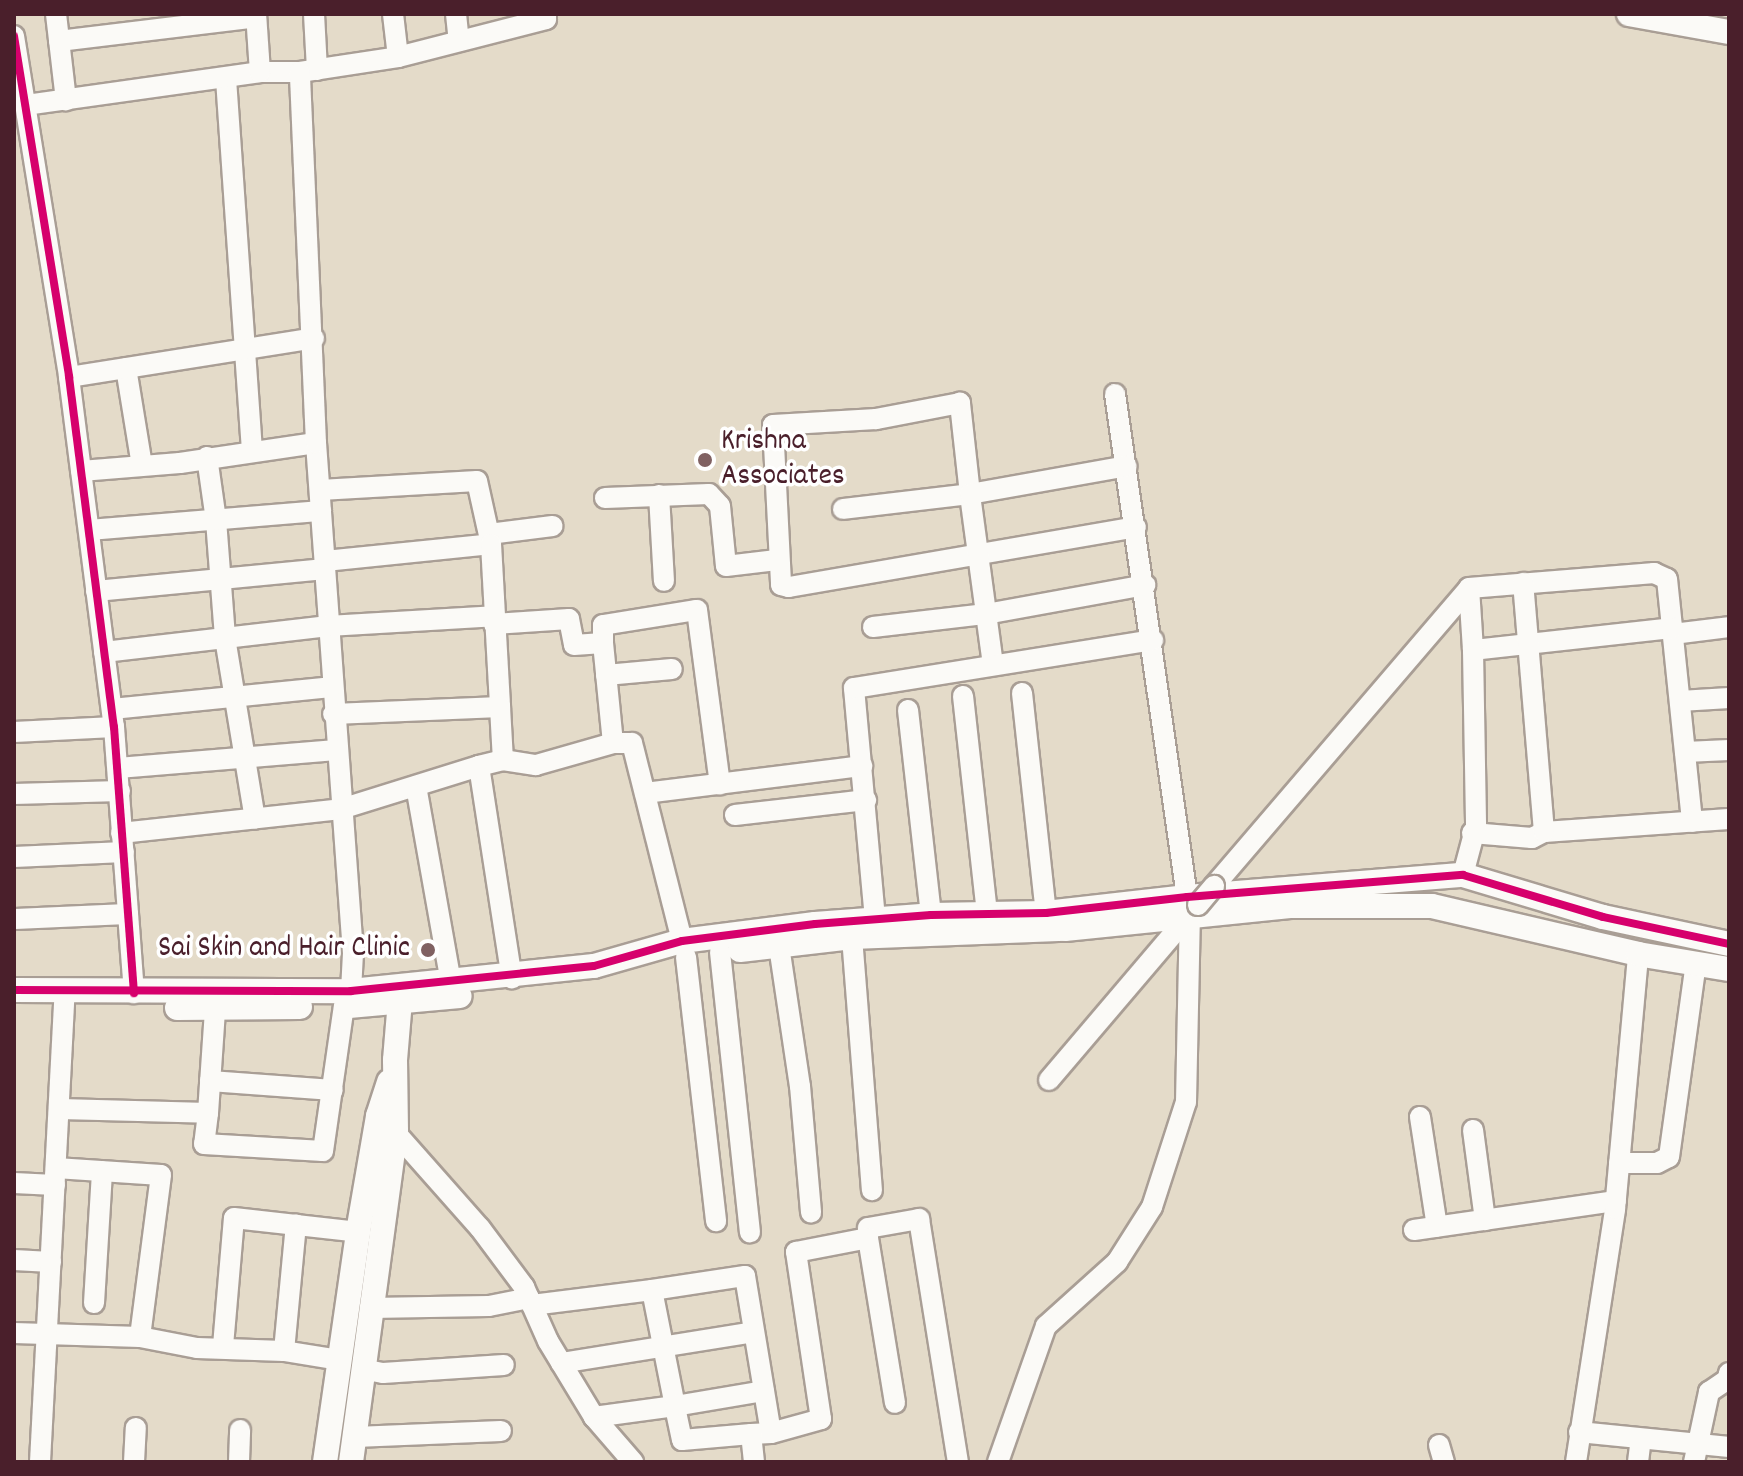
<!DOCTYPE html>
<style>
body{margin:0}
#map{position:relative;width:1743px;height:1476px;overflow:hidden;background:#e4dbc9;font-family:Dekko,sans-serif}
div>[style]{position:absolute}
.roads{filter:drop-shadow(2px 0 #a99e95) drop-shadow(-2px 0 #a99e95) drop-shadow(0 2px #a99e95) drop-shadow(0 -2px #a99e95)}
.minor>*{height:20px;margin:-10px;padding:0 10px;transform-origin:10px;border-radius:10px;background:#fbfaf7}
.tertiary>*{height:24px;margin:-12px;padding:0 12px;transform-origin:12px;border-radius:12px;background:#fbfaf7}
.bridges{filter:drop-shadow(2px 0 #a99e95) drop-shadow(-2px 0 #a99e95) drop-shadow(0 2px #a99e95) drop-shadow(0 -2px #a99e95)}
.minor-bridge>*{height:20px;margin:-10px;padding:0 10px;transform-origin:10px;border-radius:10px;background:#fbfaf7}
.cycleway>*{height:8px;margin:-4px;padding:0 4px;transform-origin:4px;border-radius:4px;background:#d6006c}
.dots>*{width:22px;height:22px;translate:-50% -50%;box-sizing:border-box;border:4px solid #fff;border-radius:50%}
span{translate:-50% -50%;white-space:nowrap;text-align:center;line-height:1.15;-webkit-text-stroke:7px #fff;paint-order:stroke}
.poi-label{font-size:30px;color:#4a1f2b}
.left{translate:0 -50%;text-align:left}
.right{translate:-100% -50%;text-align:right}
.frame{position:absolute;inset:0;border:16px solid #4a1f2b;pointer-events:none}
</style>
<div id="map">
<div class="roads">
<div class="minor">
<div style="left:56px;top:14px;width:87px;rotate:83.4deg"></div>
<div style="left:314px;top:14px;width:56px;rotate:86.9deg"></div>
<div style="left:393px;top:14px;width:43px;rotate:83.4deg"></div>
<div style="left:456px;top:14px;width:27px;rotate:84deg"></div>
<div style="left:14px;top:36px;width:345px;rotate:80.8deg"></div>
<div style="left:69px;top:377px;width:353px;rotate:82.7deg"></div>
<div style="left:114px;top:727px;width:267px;rotate:85.7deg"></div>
<div style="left:59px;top:41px;width:198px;rotate:-6.9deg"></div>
<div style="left:260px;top:72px;width:40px"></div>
<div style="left:300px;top:72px;width:99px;rotate:-8.7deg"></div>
<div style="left:398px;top:57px;width:153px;rotate:-14.4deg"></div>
<div style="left:546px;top:19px;width:5px;rotate:-90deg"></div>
<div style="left:226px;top:79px;width:373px;rotate:86deg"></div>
<div style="left:26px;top:105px;width:236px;rotate:-8deg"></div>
<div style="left:260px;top:72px;width:58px;rotate:-93.9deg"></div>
<div style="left:126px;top:368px;width:99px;rotate:80.7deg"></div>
<div style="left:69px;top:377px;width:248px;rotate:-9deg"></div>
<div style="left:1115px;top:394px;width:508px;rotate:81.85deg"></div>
<div style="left:316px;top:443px;width:511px;rotate:85.85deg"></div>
<div style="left:353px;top:953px;width:38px;rotate:93deg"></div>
<div style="left:207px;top:457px;width:64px;rotate:81.9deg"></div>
<div style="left:216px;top:520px;width:118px;rotate:85.6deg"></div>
<div style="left:225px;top:638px;width:183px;rotate:80.6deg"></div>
<div style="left:81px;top:471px;width:99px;rotate:-4.6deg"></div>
<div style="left:180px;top:463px;width:137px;rotate:-8.4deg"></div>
<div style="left:316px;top:443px;width:371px;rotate:-92.5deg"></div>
<div style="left:320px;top:490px;width:157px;rotate:-3.3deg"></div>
<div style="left:477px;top:481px;width:65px;rotate:77.5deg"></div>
<div style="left:659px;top:495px;width:86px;rotate:86.7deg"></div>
<div style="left:605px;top:498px;width:104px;rotate:-2.2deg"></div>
<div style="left:709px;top:494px;width:16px;rotate:47deg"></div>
<div style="left:720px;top:506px;width:60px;rotate:84.3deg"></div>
<div style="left:726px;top:566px;width:51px;rotate:-6.7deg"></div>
<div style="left:843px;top:509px;width:128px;rotate:-6.7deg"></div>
<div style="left:970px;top:494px;width:92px;rotate:-96.3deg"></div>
<div style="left:960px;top:403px;width:86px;rotate:169.2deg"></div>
<div style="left:876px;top:419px;width:103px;rotate:176.7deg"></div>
<div style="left:773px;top:425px;width:160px;rotate:87.1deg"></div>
<div style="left:781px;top:585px;width:8px;rotate:14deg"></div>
<div style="left:789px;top:587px;width:352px;rotate:-9.8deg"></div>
<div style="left:89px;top:530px;width:233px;rotate:-4.7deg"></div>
<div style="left:489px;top:534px;width:64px;rotate:-7.2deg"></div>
<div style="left:325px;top:561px;width:167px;rotate:-5.8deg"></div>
<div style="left:491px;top:544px;width:163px;rotate:86.8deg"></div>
<div style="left:500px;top:707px;width:167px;rotate:177.6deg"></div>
<div style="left:1469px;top:588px;width:186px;rotate:-4.6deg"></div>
<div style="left:1654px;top:573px;width:14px;rotate:25deg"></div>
<div style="left:1667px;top:579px;width:244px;rotate:84.1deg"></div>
<div style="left:96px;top:591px;width:230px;rotate:-5.5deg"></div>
<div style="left:494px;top:624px;width:75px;rotate:-3.8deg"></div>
<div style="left:569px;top:619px;width:26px;rotate:79deg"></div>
<div style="left:574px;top:645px;width:29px;rotate:-4deg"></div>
<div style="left:603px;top:643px;width:100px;rotate:84.3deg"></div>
<div style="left:613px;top:743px;width:19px"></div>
<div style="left:632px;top:743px;width:204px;rotate:75.8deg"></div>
<div style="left:873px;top:627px;width:114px;rotate:-6.6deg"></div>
<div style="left:986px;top:614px;width:162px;rotate:-10.3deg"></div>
<div style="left:1673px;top:634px;width:56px;rotate:-7.1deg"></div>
<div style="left:603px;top:643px;width:18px;rotate:-90deg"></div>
<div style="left:603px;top:625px;width:95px;rotate:-9.1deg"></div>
<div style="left:697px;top:610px;width:176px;rotate:82.5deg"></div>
<div style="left:1473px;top:650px;width:201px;rotate:-6.3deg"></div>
<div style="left:104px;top:652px;width:226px;rotate:-6.6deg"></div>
<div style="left:328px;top:626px;width:166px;rotate:-3.4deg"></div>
<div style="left:993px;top:665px;width:173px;rotate:-97.7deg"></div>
<div style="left:970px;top:494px;width:159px;rotate:-10.1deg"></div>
<div style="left:606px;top:675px;width:66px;rotate:-5.2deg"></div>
<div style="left:1022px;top:693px;width:221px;rotate:83.8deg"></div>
<div style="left:963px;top:696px;width:220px;rotate:83.7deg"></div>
<div style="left:1680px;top:701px;width:49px;rotate:-3.5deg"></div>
<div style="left:500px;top:707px;width:53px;rotate:86.8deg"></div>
<div style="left:503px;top:760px;width:25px;rotate:166deg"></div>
<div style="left:479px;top:766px;width:215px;rotate:81.2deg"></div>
<div style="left:112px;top:709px;width:220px;rotate:-5.7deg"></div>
<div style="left:908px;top:710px;width:206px;rotate:83.6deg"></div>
<div style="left:14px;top:732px;width:100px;rotate:-2.9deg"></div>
<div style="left:1685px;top:752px;width:44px;rotate:-2.6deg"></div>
<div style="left:503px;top:760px;width:33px;rotate:9deg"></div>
<div style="left:536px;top:765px;width:80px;rotate:-15.9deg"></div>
<div style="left:118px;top:768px;width:219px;rotate:-4.7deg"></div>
<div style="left:416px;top:786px;width:199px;rotate:79.9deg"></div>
<div style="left:645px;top:793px;width:219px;rotate:-7.1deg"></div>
<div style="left:14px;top:794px;width:106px;rotate:-1.6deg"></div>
<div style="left:735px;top:815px;width:132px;rotate:-6.5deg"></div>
<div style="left:1544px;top:832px;width:185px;rotate:-4deg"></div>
<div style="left:121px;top:833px;width:221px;rotate:-6.2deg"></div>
<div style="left:341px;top:809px;width:145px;rotate:-17.3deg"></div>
<div style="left:1472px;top:833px;width:60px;rotate:4.8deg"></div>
<div style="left:1532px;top:838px;width:13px;rotate:-27deg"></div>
<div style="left:1544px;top:832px;width:250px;rotate:-94.8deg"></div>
<div style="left:14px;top:857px;width:110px;rotate:-2.6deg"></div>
<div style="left:1214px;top:886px;width:392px;rotate:-49.4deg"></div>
<div style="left:1469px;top:588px;width:62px;rotate:86.3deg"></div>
<div style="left:1473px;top:650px;width:176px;rotate:89deg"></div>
<div style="left:1476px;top:826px;width:51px;rotate:104.9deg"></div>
<div style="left:14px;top:919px;width:114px;rotate:-2.5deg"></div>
<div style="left:875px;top:919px;width:232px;rotate:-95.2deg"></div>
<div style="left:854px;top:688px;width:303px;rotate:-9.1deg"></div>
<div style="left:852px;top:937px;width:254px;rotate:85.5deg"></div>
<div style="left:779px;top:946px;width:142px;rotate:81.5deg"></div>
<div style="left:800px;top:1086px;width:127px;rotate:85deg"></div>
<div style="left:720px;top:952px;width:282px;rotate:83.9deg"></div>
<div style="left:686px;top:957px;width:266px;rotate:83.5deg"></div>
<div style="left:1049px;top:1080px;width:222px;rotate:-49.6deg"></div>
<div style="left:210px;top:1081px;width:123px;rotate:4.2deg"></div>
<div style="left:60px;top:1109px;width:148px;rotate:1.5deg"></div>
<div style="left:208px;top:1113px;width:104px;rotate:-86.1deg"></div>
<div style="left:208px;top:1113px;width:31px;rotate:97deg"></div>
<div style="left:204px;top:1144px;width:119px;rotate:3.4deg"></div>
<div style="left:323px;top:1151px;width:147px;rotate:-81.8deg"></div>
<div style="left:1420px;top:1117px;width:111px;rotate:81.2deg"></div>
<div style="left:387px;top:1123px;width:140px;rotate:48.5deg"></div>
<div style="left:480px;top:1228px;width:74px;rotate:53.3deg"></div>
<div style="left:524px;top:1287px;width:59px;rotate:66deg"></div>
<div style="left:548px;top:1341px;width:89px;rotate:58.8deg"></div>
<div style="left:594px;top:1417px;width:60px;rotate:49.1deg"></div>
<div style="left:1473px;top:1130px;width:91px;rotate:82.4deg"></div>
<div style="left:1619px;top:1163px;width:38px"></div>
<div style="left:1657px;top:1163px;width:13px;rotate:-27deg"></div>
<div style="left:1669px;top:1157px;width:196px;rotate:-82.1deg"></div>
<div style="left:56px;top:1168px;width:105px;rotate:3.8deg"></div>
<div style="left:161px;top:1175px;width:163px;rotate:97.4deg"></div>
<div style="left:14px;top:1183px;width:41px;rotate:2.8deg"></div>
<div style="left:1414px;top:1230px;width:204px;rotate:-8.2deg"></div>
<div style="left:868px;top:1238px;width:10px;rotate:-90deg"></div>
<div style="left:868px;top:1228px;width:52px;rotate:-10deg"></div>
<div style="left:919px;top:1219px;width:246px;rotate:80.9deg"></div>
<div style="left:14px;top:1260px;width:37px;rotate:3deg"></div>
<div style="left:652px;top:1290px;width:94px;rotate:-8.6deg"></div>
<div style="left:745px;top:1276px;width:159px;rotate:80.6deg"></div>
<div style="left:771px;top:1433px;width:20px;rotate:177deg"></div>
<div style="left:94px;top:1303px;width:132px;rotate:-86.5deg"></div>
<div style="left:532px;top:1305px;width:121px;rotate:-7.1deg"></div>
<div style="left:652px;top:1290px;width:118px;rotate:78.8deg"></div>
<div style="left:675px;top:1406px;width:82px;rotate:172.3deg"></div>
<div style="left:370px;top:1308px;width:119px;rotate:-1deg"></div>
<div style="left:489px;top:1306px;width:41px;rotate:-11.3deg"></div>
<div style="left:14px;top:1333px;width:126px;rotate:1.8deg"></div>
<div style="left:140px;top:1337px;width:58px;rotate:10.9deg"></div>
<div style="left:197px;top:1348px;width:87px;rotate:2deg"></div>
<div style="left:284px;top:1351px;width:57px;rotate:9.1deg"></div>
<div style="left:223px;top:1346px;width:128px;rotate:-85.1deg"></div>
<div style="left:234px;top:1218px;width:125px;rotate:6.4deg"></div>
<div style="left:284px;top:1351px;width:127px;rotate:-84.6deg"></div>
<div style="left:561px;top:1363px;width:195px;rotate:-9.1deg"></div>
<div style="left:362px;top:1369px;width:21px;rotate:11deg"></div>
<div style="left:383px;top:1373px;width:121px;rotate:-3.8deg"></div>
<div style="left:1579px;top:1432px;width:151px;rotate:5.7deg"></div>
<div style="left:771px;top:1433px;width:52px;rotate:-15.6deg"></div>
<div style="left:821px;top:1419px;width:169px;rotate:-98.5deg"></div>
<div style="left:796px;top:1252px;width:73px;rotate:-11deg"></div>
<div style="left:868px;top:1238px;width:167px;rotate:80.7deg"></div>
<div style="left:355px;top:1437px;width:146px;rotate:-2.4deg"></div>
<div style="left:1439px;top:1445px;width:18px;rotate:74deg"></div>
<div style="left:40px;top:1462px;width:473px;rotate:-87deg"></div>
<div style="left:134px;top:1462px;width:34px;rotate:-87deg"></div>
<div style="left:239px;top:1462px;width:32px;rotate:-88deg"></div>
<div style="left:754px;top:1462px;width:28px;rotate:-96deg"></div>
<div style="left:751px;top:1434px;width:69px;rotate:175deg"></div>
<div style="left:682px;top:1440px;width:35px;rotate:-102deg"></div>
<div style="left:675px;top:1406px;width:90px;rotate:-9.6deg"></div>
<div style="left:998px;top:1462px;width:144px;rotate:-70.6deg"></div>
<div style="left:1046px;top:1326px;width:96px;rotate:-42deg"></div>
<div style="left:1117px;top:1262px;width:65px;rotate:-57.5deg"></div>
<div style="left:1152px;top:1207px;width:110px;rotate:-72.1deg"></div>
<div style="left:1186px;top:1102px;width:188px;rotate:-88.8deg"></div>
<div style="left:1576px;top:1462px;width:256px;rotate:-81.2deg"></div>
<div style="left:1615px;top:1209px;width:256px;rotate:-84.8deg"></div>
<div style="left:1638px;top:1462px;width:23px;rotate:-83deg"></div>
<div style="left:1694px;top:1462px;width:72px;rotate:-77.9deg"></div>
<div style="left:1709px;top:1392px;width:23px;rotate:-34deg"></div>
<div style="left:1728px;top:1379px;width:6px;rotate:-81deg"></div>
</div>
<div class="tertiary">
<div style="left:1629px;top:14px;width:102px;rotate:10.2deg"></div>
<div style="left:740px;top:950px;width:113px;rotate:-6.6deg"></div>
<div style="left:852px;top:937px;width:213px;rotate:-2.2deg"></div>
<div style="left:1065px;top:929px;width:226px;rotate:-5.8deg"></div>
<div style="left:1290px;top:906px;width:142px"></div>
<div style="left:1432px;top:906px;width:212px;rotate:13.1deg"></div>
<div style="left:1638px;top:954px;width:92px;rotate:9.4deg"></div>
<div style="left:14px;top:990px;width:337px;rotate:0.2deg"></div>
<div style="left:351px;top:991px;width:244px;rotate:-5.9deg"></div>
<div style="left:594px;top:966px;width:91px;rotate:-15.9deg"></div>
<div style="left:682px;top:941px;width:134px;rotate:-7.3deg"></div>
<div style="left:815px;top:924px;width:116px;rotate:-4.4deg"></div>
<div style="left:931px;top:915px;width:115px;rotate:-1deg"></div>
<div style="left:1046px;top:913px;width:142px;rotate:-6.5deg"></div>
<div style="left:1187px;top:897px;width:277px;rotate:-4.6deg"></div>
<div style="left:1463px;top:875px;width:146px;rotate:16.7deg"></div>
<div style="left:1603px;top:917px;width:129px;rotate:12.1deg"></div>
<div style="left:349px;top:1006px;width:111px;rotate:-5.1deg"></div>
<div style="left:177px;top:1008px;width:123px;rotate:-0.5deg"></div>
<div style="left:325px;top:1462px;width:232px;rotate:-81.8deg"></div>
<div style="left:358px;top:1232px;width:118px;rotate:-80.2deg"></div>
<div style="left:378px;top:1116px;width:36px;rotate:-72deg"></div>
<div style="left:351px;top:1462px;width:334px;rotate:-82.3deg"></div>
<div style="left:396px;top:1131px;width:71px;rotate:-90.8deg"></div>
<div style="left:395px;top:1060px;width:72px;rotate:-85.2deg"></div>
</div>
</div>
<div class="bridges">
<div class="minor-bridge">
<div style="left:1198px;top:905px;width:25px;rotate:-50deg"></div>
</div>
</div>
<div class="cycleway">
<div style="left:14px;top:36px;width:345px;rotate:80.8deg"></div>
<div style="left:69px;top:377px;width:353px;rotate:82.7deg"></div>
<div style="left:114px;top:727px;width:267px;rotate:85.7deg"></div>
<div style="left:14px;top:990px;width:337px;rotate:0.2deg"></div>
<div style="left:351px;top:991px;width:244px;rotate:-5.9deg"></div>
<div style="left:594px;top:966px;width:91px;rotate:-15.9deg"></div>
<div style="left:682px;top:941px;width:134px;rotate:-7.3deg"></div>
<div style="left:815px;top:924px;width:116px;rotate:-4.4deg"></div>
<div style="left:931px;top:915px;width:115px;rotate:-1deg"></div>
<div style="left:1046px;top:913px;width:142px;rotate:-6.5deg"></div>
<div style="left:1187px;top:897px;width:277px;rotate:-4.6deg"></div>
<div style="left:1463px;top:875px;width:146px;rotate:16.7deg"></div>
<div style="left:1603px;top:917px;width:129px;rotate:12.1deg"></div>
</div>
<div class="dots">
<div style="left:705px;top:460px;background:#806162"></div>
<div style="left:428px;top:950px;background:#806162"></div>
</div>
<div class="poi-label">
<span class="left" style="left:721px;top:460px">Krishna<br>Associates</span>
<span class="right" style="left:410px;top:950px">Sai Skin and Hair Clinic</span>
</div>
<div class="frame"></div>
</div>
